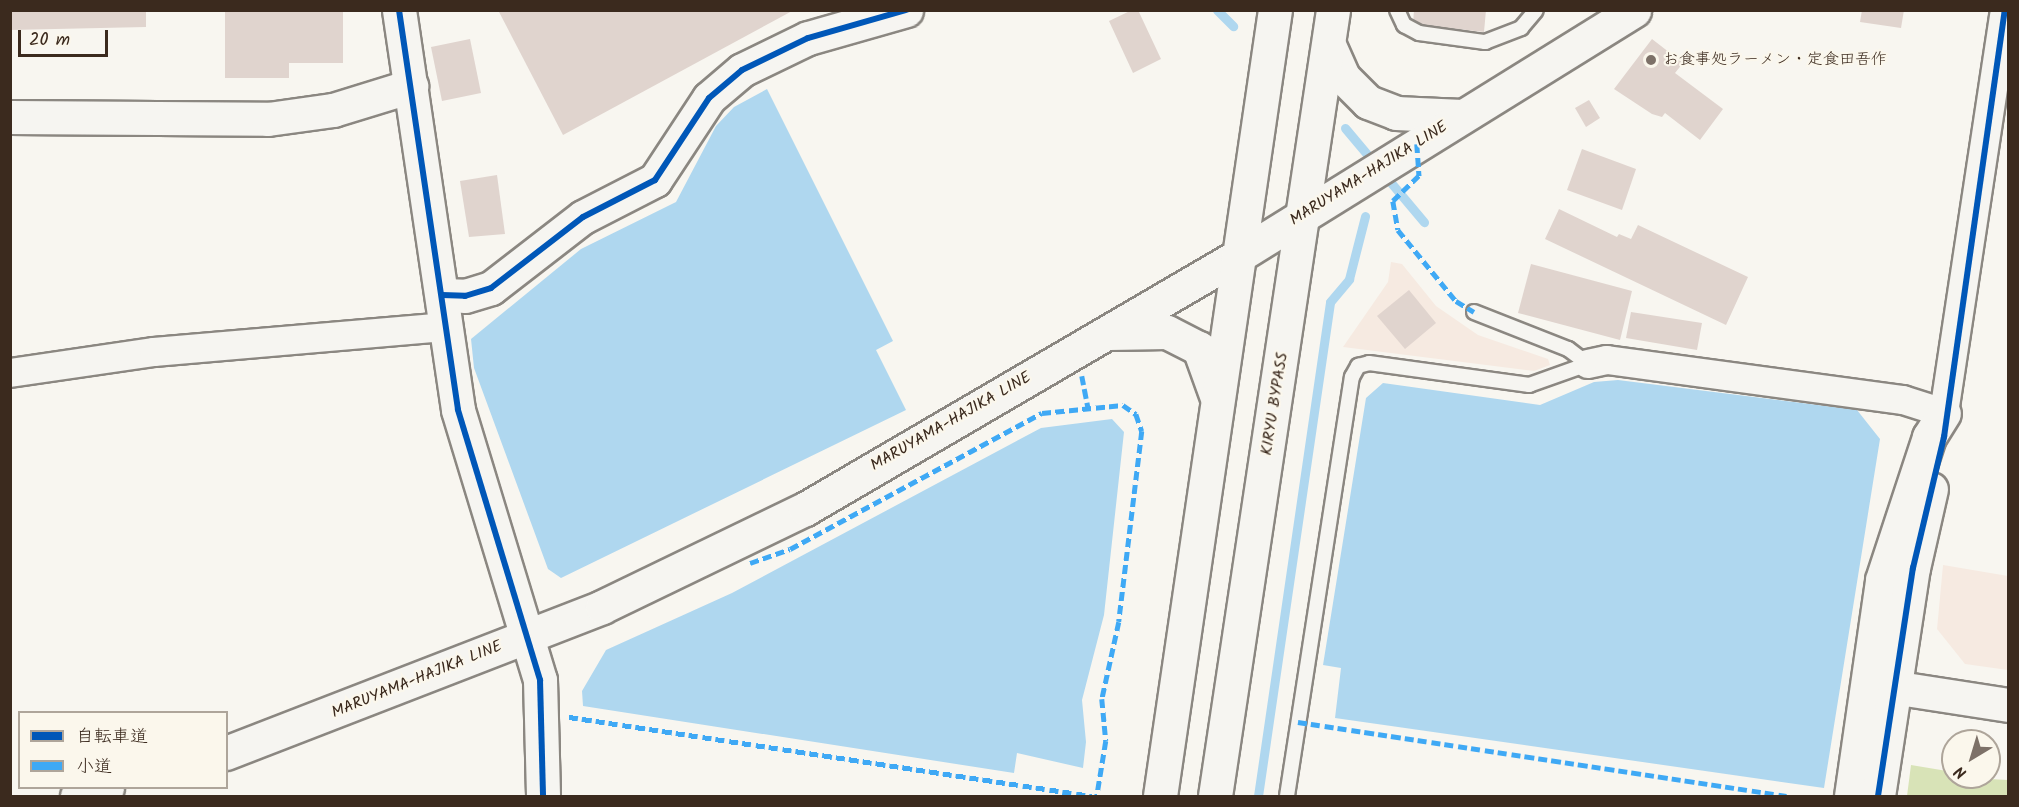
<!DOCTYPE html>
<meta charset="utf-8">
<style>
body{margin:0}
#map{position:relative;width:2019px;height:807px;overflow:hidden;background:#f8f6f0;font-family:Kalam,"Klee One",sans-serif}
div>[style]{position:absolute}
.built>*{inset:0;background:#f6eae1}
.green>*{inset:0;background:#d8e3b7}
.water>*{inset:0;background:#afd7ef}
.stream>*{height:9px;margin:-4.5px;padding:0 4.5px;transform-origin:4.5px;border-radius:4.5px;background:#afd7ef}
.building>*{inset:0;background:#e0d4ce}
.roads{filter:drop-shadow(2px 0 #8b8781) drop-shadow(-2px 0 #8b8781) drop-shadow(0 2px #8b8781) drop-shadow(0 -2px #8b8781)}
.service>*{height:14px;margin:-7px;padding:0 7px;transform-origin:7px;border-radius:7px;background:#f6f5f1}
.minor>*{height:28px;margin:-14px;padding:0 14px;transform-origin:14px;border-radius:14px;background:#f6f5f1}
.tertiary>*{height:33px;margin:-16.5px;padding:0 16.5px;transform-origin:16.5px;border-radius:16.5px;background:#f6f5f1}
.secondary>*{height:33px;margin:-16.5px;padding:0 16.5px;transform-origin:16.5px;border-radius:16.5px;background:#f6f5f1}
.trunk>*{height:33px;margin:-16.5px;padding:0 16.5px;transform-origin:16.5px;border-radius:16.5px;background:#f6f5f1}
.quiet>*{height:4.5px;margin-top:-2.25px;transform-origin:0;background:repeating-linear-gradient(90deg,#3fa9f5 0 9px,transparent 0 13.5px)}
.cycleway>*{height:6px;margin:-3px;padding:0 3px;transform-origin:3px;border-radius:3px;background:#0057b8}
.dots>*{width:16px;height:16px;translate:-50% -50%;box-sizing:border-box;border:3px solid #fbf7ec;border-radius:50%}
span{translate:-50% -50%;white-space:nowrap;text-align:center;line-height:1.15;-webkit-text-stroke:4.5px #fbf7ec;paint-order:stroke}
.poi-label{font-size:16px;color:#3b2a1e}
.left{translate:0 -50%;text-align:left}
.street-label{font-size:16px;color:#3b2a1e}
.frame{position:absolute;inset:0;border:12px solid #3b2a1e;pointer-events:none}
.legend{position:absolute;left:18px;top:711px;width:210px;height:78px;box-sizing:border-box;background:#fbf7ec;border:2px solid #aea59a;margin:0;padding:8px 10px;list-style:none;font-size:18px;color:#3b2a1e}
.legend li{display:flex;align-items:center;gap:12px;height:30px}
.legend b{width:30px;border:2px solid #aea59a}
.north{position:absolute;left:1941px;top:729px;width:60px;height:60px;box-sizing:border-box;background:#fbf7ec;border:2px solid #aea59a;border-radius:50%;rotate:218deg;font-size:16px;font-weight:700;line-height:24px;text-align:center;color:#3b2a1e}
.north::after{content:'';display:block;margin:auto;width:21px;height:27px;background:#7d7168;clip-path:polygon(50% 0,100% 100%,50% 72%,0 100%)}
.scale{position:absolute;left:18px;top:30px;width:90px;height:27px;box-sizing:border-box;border:3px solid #3b2a1e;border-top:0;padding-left:8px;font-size:18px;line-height:21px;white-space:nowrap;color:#3b2a1e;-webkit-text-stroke:4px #fbf7ec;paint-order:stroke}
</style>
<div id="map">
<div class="built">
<div style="clip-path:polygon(1391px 262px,1402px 264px,1436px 306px,1478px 335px,1548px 359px,1550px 365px,1534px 371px,1343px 347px,1388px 282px)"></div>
<div style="clip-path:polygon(1943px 565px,2008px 576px,2008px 670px,1965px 664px,1937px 629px)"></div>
</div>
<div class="green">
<div style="clip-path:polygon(1911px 765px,1953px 772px,1953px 777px,2008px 780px,2008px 796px,1907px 796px)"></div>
</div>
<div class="water">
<div style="clip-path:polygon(767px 89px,893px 341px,876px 350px,906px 410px,561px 578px,548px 569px,474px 368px,471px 339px,581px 249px,676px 202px,716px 126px,734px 107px)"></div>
<div style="clip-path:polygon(1618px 380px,1857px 410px,1880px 439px,1824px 788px,1335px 718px,1341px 668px,1323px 665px,1366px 398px,1383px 383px,1540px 405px,1594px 382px)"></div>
<div style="clip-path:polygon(1112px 419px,1124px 432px,1104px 615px,1082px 700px,1086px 742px,1083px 768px,1017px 753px,1014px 773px,583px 706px,582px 691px,606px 650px,732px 593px,1041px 428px)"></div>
</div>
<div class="stream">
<div style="left:1217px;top:10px;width:23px;rotate:45deg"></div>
<div style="left:1345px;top:128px;width:123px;rotate:50deg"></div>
<div style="left:1258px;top:796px;width:499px;rotate:-81.7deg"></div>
<div style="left:1330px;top:302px;width:30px;rotate:-50deg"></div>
<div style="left:1349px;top:279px;width:65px;rotate:-75.7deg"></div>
</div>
<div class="building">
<div style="clip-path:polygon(10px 10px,146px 10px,146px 27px,10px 30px)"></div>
<div style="clip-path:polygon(225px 10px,343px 10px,343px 63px,289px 63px,289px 78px,225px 78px)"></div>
<div style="clip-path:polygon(498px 10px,794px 10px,563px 135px)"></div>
<div style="clip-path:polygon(1132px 10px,1138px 10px,1161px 59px,1133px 73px,1109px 21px)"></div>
<div style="clip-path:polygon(1414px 10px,1486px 10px,1484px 32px,1413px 24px)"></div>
<div style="clip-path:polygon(1862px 10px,1904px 10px,1901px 28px,1860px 22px)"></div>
<div style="clip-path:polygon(470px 39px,481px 93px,442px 101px,431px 47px)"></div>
<div style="clip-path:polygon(1652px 39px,1683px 63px,1675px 73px,1723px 109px,1700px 140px,1665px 113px,1662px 117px,1652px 114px,1614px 89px)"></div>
<div style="clip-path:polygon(1589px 100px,1600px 118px,1586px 127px,1575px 108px)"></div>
<div style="clip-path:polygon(1582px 149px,1636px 169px,1622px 210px,1567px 190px)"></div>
<div style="clip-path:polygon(497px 175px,505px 234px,469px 237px,460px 181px)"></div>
<div style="clip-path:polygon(1559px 209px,1617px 237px,1619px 234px,1631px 239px,1638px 225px,1748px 277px,1726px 325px,1545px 239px)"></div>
<div style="clip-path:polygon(1531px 264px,1632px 291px,1620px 340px,1518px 313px)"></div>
<div style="clip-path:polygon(1409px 290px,1436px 323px,1405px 349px,1377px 316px)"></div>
<div style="clip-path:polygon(1631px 312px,1702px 323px,1697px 350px,1626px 338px)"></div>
</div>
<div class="roads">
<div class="service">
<div style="left:1397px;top:10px;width:17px;rotate:65deg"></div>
<div style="left:1404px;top:25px;width:17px;rotate:28deg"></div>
<div style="left:1419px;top:33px;width:67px;rotate:7.8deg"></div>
<div style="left:1485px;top:42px;width:39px;rotate:-21deg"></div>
<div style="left:1521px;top:28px;width:23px;rotate:-50deg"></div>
<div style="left:1287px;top:796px;width:424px;rotate:-81.2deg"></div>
<div style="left:1352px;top:377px;width:13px;rotate:-61deg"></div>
<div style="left:1358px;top:366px;width:11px;rotate:-15deg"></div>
<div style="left:1369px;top:363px;width:162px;rotate:7.8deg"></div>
<div style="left:1529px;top:385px;width:63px;rotate:-19.6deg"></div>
<div style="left:1588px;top:364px;width:25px;rotate:-143deg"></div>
<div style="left:1568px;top:349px;width:101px;rotate:-158.5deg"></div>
</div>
<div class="minor">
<div style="left:1588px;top:364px;width:19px;rotate:-12deg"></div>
<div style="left:1607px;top:360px;width:299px;rotate:7.7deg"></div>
<div style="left:1903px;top:400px;width:43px;rotate:17.6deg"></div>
<div style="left:1944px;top:413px;width:408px;rotate:-81.4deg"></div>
<div style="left:10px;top:373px;width:146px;rotate:-8.3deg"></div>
<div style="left:154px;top:352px;width:294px;rotate:-4.9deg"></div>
</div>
<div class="tertiary">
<div style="left:399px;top:10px;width:404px;rotate:81.6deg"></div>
<div style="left:458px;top:410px;width:282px;rotate:73.1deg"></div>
<div style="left:540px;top:680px;width:116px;rotate:88.5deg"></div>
<div style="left:10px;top:117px;width:258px;rotate:0.4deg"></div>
<div style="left:268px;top:119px;width:66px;rotate:-7.9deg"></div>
<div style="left:333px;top:110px;width:82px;rotate:-17.1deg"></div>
<div style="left:442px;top:295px;width:23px;rotate:2deg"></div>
<div style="left:465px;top:296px;width:27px;rotate:-17deg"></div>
<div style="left:491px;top:288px;width:116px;rotate:-37.7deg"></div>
<div style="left:583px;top:217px;width:81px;rotate:-27.2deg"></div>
<div style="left:655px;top:180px;width:98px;rotate:-56.6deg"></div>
<div style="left:709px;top:98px;width:43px;rotate:-40.3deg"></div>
<div style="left:742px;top:70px;width:73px;rotate:-25.9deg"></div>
<div style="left:808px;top:38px;width:102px;rotate:-15.9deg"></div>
<div style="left:1873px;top:684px;width:137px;rotate:8.8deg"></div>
<div style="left:1851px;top:796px;width:218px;rotate:-81.8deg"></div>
<div style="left:1882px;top:580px;width:151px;rotate:-71.8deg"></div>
<div style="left:1929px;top:437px;width:28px;rotate:-58deg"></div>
<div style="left:1878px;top:796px;width:231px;rotate:-81.3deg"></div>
<div style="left:1913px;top:568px;width:81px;rotate:-77.2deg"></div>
</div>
<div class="secondary">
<div style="left:1329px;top:45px;width:36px;rotate:66deg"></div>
<div style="left:1344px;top:78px;width:34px;rotate:45deg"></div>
<div style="left:1368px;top:102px;width:30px;rotate:21deg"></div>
<div style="left:1396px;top:113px;width:66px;rotate:2.6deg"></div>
<div style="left:1109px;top:333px;width:58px;rotate:-1deg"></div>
<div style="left:1167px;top:332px;width:36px;rotate:27deg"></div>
<div style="left:1199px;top:348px;width:50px;rotate:70.1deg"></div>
<div style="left:226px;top:753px;width:403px;rotate:-21.2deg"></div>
<div style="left:602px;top:607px;width:225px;rotate:-25.8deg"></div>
<div style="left:805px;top:509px;width:501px;rotate:-30.3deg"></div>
<div style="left:1238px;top:256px;width:466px;rotate:-31.8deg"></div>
<div style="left:77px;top:796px;width:31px;rotate:-15deg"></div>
</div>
<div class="trunk">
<div style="left:1160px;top:796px;width:794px;rotate:-81.68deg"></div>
<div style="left:1215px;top:796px;width:795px;rotate:-81.46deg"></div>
</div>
</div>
<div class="quiet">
<div style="left:1417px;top:144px;width:32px;rotate:86deg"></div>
<div style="left:1419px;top:176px;width:36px;rotate:136deg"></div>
<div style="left:1393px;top:201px;width:29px;rotate:80deg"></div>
<div style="left:1398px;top:230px;width:92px;rotate:50.8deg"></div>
<div style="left:1456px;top:301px;width:21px;rotate:31deg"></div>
<div style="left:1082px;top:376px;width:32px;rotate:79deg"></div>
<div style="left:750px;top:563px;width:42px;rotate:-19.3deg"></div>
<div style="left:790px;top:549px;width:286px;rotate:-28.4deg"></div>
<div style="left:1042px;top:413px;width:81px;rotate:-5.6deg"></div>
<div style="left:1123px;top:405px;width:16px;rotate:35deg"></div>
<div style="left:1136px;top:414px;width:18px;rotate:71deg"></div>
<div style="left:1142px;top:431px;width:192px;rotate:96.9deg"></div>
<div style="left:1119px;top:622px;width:79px;rotate:102.4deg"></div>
<div style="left:1102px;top:699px;width:42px;rotate:84.6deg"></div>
<div style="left:1106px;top:741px;width:56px;rotate:99.3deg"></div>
<div style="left:569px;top:717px;width:529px;rotate:8.59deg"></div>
<div style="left:1298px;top:722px;width:494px;rotate:8.6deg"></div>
</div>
<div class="cycleway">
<div style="left:399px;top:10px;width:404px;rotate:81.6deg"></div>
<div style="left:458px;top:410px;width:282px;rotate:73.1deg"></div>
<div style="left:540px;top:680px;width:116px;rotate:88.5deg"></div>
<div style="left:442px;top:295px;width:23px;rotate:2deg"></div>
<div style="left:465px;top:296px;width:27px;rotate:-17deg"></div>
<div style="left:491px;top:288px;width:116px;rotate:-37.7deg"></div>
<div style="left:583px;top:217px;width:81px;rotate:-27.2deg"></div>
<div style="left:655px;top:180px;width:98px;rotate:-56.6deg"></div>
<div style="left:709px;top:98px;width:43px;rotate:-40.3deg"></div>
<div style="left:742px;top:70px;width:73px;rotate:-25.9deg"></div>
<div style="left:808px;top:38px;width:102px;rotate:-15.9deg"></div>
<div style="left:1878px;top:796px;width:231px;rotate:-81.3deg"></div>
<div style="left:1913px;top:568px;width:135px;rotate:-76.7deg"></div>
<div style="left:1944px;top:437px;width:431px;rotate:-81.9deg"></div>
</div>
<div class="dots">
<div style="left:1651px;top:60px;background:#7d7168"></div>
</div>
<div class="poi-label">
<span class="left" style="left:1663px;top:60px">お食事処ラーメン・定食田吾作</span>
</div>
<div class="street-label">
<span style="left:1369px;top:174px;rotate:-32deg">MARUYAMA-HAJIKA LINE</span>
<span style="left:1275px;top:404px;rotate:-81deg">KIRYU BYPASS</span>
<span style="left:951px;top:422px;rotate:-30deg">MARUYAMA-HAJIKA LINE</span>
<span style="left:417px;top:680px;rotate:-22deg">MARUYAMA-HAJIKA LINE</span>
</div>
<div class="frame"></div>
<ul class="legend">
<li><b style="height:8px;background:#0057b8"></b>自転車道</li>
<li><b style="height:8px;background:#3fa9f5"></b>小道</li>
</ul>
<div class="north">N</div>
<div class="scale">20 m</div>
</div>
